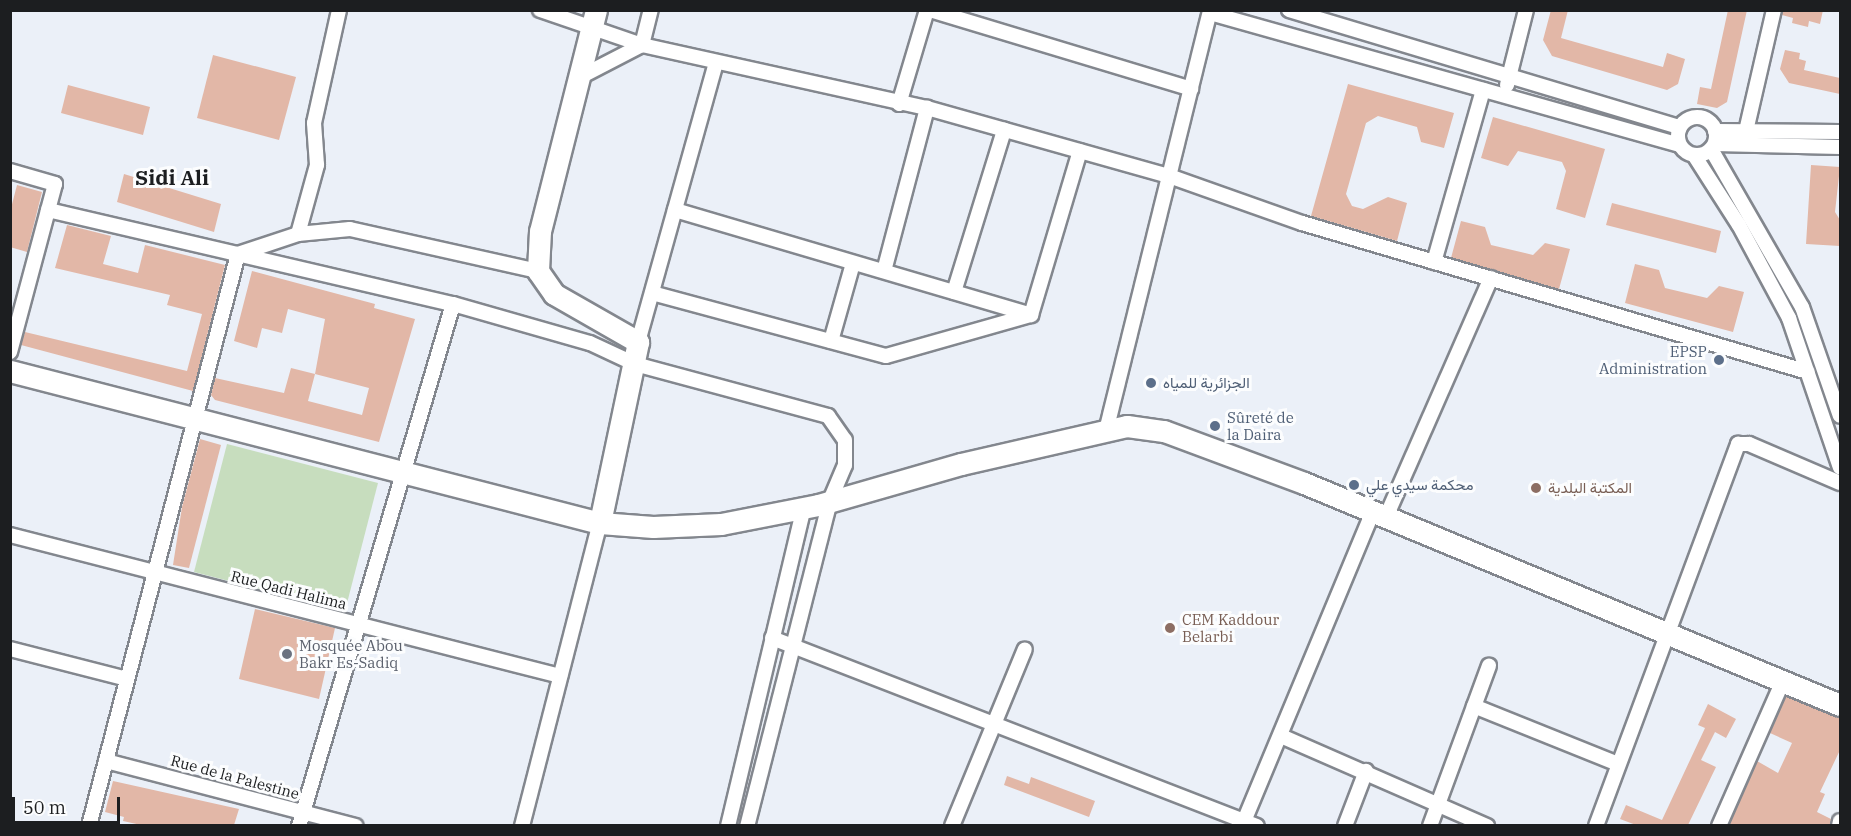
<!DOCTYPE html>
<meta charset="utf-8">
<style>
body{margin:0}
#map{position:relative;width:1851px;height:836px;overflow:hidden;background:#ebf0f8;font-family:"IBM Plex Serif",Vazirmatn,serif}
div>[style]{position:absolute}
.green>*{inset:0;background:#c7ddbe}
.building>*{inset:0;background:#e2b7a7}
.roads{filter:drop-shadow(2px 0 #83878e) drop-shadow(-2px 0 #83878e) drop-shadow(0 2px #83878e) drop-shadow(0 -2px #83878e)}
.street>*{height:14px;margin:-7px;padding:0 7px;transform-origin:7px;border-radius:7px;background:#fff}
.street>.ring{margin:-7px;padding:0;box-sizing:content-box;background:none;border:14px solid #fff;border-radius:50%}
.primary>*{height:21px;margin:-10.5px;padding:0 10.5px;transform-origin:10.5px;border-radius:10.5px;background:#fff}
.dots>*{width:16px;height:16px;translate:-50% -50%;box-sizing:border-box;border:3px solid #fcfdfe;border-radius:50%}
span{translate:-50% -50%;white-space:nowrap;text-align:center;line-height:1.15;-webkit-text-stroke:6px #fcfdfe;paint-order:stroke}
.service-label{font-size:15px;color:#4e5e75}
.right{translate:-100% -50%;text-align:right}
.left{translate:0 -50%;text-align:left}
.education-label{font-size:15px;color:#785e54}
.street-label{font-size:15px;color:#1c1e20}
.worship-label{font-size:15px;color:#5b616d}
.district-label{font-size:21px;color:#1c1e20;font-weight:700}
.frame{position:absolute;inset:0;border:12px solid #1c1e20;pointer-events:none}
.scale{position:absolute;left:12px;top:797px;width:108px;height:27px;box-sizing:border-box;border:3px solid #1c1e20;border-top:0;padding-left:8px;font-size:18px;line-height:21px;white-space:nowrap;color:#1c1e20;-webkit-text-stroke:4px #fcfdfe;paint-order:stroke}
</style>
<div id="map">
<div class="green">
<div style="clip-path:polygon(227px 444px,378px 483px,345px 611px,194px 572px)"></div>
</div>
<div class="building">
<div style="clip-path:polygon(1551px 10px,1568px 10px,1561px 38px,1663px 67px,1667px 53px,1685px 59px,1678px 84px,1667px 90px,1552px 56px,1543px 40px)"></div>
<div style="clip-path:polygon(1728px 10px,1747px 10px,1727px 102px,1717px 108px,1697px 104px,1700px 87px,1711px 89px)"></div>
<div style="clip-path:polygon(1783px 10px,1823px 10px,1820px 24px,1809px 21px,1808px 27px,1792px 23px,1793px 18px,1782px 15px)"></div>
<div style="clip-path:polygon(1785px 50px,1800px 53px,1799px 59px,1806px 61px,1804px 70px,1840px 78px,1840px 94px,1789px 83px,1780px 69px)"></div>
<div style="clip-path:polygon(213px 55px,296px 77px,279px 140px,197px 118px)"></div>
<div style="clip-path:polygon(1348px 84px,1454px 113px,1444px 148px,1421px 142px,1417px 127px,1378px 116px,1366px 123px,1346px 194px,1352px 206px,1363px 209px,1388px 197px,1407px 203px,1397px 241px,1311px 216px)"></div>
<div style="clip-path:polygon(68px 85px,150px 107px,143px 135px,61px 113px)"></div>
<div style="clip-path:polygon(1493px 117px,1605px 149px,1585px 218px,1556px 209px,1566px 171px,1562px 162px,1518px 151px,1508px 166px,1481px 158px)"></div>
<div style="clip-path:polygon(1811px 165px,1840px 167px,1835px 212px,1840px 220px,1840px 246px,1806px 244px)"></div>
<div style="clip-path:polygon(124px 174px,221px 204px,214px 232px,117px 202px)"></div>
<div style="clip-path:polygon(17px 185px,42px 192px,27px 252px,10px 247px,10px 212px)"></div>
<div style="clip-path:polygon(1612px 203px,1721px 231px,1716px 253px,1606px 225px)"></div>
<div style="clip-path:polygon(1461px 221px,1485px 227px,1491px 245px,1533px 255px,1545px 243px,1570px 249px,1559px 289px,1451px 258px)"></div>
<div style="clip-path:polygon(67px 225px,111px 236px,103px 264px,138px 273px,145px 245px,225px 265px,193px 391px,21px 345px,25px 332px,187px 371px,202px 314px,167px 305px,170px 295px,55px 268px)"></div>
<div style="clip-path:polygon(1635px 264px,1659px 270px,1665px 288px,1707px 298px,1719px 286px,1744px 292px,1733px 332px,1625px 303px)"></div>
<div style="clip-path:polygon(evenodd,252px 271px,375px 304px,374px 308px,415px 319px,379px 442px,215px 400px,211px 395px,215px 378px,284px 393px,291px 368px,315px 374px,325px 319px,288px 309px,282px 333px,262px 328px,257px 348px,234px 341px,252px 271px,315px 374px,369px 388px,362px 415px,308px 401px,315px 374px)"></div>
<div style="clip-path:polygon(200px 439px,221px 445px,189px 568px,173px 565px,182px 507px)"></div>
<div style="clip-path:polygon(255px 609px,335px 628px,319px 699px,239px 679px)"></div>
<div style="clip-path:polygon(1786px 696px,1840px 718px,1840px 750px,1820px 792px,1825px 794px,1817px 812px,1831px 819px,1830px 825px,1729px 825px,1757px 761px,1778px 773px,1792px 743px,1770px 733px)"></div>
<div style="clip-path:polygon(1708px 704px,1736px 719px,1726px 738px,1715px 732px,1701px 760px,1716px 767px,1688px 825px,1636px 825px,1620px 819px,1626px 805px,1662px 820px,1705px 728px,1698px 725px)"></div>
<div style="clip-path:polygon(1007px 776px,1029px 784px,1031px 777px,1095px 801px,1089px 817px,1004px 785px)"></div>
<div style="clip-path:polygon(113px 781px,239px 809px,234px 825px,141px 825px,123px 821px,124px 817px,105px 812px)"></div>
</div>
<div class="roads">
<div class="street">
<div style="left:540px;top:10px;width:108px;rotate:18.9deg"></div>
<div style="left:642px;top:45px;width:292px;rotate:12.5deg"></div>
<div style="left:927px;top:108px;width:251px;rotate:15.7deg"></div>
<div style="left:1169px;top:176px;width:141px;rotate:19.5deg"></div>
<div style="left:1302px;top:223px;width:527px;rotate:16.41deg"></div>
<div style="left:930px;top:10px;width:273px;rotate:16.8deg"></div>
<div style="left:1289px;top:10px;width:408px;rotate:16.7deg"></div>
<div style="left:1210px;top:13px;width:488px;rotate:15.7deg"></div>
<div style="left:580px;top:77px;width:70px;rotate:-27.3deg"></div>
<div style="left:642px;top:45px;width:36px;rotate:-76deg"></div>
<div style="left:1507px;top:85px;width:77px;rotate:-75.8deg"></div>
<div style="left:899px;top:104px;width:98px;rotate:-73.4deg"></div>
<div class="ring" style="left:1678px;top:117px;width:24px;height:24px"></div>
<div style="left:1715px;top:131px;width:125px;rotate:0.5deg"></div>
<div style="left:1715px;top:144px;width:125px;rotate:1.4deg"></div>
<div style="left:1743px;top:144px;width:138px;rotate:-77deg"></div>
<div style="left:1711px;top:149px;width:182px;rotate:60.1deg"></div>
<div style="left:1802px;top:307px;width:115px;rotate:70.8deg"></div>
<div style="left:1694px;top:155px;width:83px;rotate:57.3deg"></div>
<div style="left:1739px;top:225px;width:106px;rotate:61.7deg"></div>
<div style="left:1789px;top:318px;width:158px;rotate:71.2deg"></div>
<div style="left:10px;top:171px;width:47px;rotate:16.1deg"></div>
<div style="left:55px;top:184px;width:174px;rotate:105deg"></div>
<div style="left:48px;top:210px;width:416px;rotate:13.1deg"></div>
<div style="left:453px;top:304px;width:142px;rotate:15.9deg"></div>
<div style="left:590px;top:343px;width:50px;rotate:25deg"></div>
<div style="left:635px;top:364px;width:200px;rotate:15.1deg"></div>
<div style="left:828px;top:416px;width:29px;rotate:55deg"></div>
<div style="left:845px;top:440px;width:25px;rotate:90deg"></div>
<div style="left:845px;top:465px;width:39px;rotate:113deg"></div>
<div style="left:830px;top:501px;width:335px;rotate:104.3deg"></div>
<div style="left:675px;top:210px;width:371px;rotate:16.4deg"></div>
<div style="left:1031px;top:315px;width:171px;rotate:-73.4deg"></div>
<div style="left:298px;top:234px;width:72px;rotate:-74.6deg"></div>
<div style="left:317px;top:165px;width:42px;rotate:-94.1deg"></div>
<div style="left:314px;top:123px;width:116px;rotate:-77.5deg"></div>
<div style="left:1434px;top:262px;width:179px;rotate:-74.1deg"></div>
<div style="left:884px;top:271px;width:169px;rotate:-75.2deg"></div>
<div style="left:954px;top:292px;width:170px;rotate:-72.8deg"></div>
<div style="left:652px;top:293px;width:242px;rotate:15.1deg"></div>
<div style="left:886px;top:356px;width:151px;rotate:-15.8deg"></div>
<div style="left:831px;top:341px;width:81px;rotate:-74.2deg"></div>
<div style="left:638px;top:342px;width:290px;rotate:-74.4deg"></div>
<div style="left:1106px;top:431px;width:434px;rotate:-76.1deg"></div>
<div style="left:1386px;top:517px;width:261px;rotate:-66.3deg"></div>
<div style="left:10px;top:535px;width:568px;rotate:14.38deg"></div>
<div style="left:772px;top:638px;width:520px;rotate:21.19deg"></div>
<div style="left:10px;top:649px;width:121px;rotate:14.4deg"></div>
<div style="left:1474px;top:706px;width:155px;rotate:21.9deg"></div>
<div style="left:1281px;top:736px;width:225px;rotate:23.6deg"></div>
<div style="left:106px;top:761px;width:258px;rotate:14.6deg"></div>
<div style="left:89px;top:826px;width:591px;rotate:-75.4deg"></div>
<div style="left:238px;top:254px;width:63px;rotate:-18.4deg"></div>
<div style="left:298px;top:234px;width:52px;rotate:-5.5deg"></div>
<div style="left:350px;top:229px;width:193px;rotate:12.6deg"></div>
<div style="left:299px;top:826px;width:544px;rotate:-73.56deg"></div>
<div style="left:522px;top:826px;width:313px;rotate:-75.6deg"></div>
<div style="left:728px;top:826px;width:328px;rotate:-76.6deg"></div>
<div style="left:952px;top:826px;width:191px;rotate:-67.6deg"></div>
<div style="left:1242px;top:826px;width:341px;rotate:-67.4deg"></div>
<div style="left:1345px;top:826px;width:59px;rotate:-69.1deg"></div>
<div style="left:1430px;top:826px;width:171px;rotate:-69.8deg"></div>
<div style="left:1596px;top:826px;width:408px;rotate:-69.6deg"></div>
<div style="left:1738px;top:444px;width:11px"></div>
<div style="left:1749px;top:444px;width:99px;rotate:23.2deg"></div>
<div style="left:1719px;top:826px;width:158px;rotate:-66.2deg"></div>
<div style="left:1839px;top:826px;width:5px;rotate:-79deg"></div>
</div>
<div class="primary">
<div style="left:596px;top:10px;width:228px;rotate:104.2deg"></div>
<div style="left:540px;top:231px;width:40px;rotate:92.9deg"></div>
<div style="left:538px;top:271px;width:28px;rotate:55deg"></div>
<div style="left:554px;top:294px;width:97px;rotate:29.7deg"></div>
<div style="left:638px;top:342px;width:185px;rotate:101.9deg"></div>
<div style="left:10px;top:371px;width:609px;rotate:14.45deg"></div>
<div style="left:600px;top:523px;width:53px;rotate:4.3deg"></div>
<div style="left:653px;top:527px;width:68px;rotate:-2.5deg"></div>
<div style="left:721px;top:524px;width:99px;rotate:-11.1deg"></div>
<div style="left:818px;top:505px;width:149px;rotate:-16deg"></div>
<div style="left:961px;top:464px;width:170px;rotate:-12.9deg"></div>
<div style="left:1127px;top:426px;width:37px;rotate:8deg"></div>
<div style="left:1164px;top:431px;width:149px;rotate:20.4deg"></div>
<div style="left:1304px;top:483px;width:580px;rotate:22.5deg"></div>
</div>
</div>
<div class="dots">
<div style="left:1719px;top:360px;background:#5c6f8a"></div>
<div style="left:1151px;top:383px;background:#5c6f8a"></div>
<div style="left:1215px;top:426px;background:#5c6f8a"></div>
<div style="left:1354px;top:485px;background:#5c6f8a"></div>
<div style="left:1536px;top:488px;background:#8d6e63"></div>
<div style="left:1170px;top:628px;background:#8d6e63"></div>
<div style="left:287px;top:654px;background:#6b7280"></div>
</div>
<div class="service-label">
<span class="right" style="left:1707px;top:360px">EPSP<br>Administration</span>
<span class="left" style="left:1163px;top:383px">الجزائرية للمياه</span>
<span class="left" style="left:1227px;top:426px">Sûreté de<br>la Daira</span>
<span class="left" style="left:1366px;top:485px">محكمة سيدي علي</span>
</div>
<div class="education-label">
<span class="left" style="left:1548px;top:488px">المكتبة البلدية</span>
<span class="left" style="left:1182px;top:628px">CEM Kaddour<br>Belarbi</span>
</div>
<div class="street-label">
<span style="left:289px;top:590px;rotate:14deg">Rue Qadi Halima</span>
<span style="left:235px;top:777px;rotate:15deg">Rue de la Palestine</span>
</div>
<div class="worship-label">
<span class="left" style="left:299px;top:654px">Mosquée Abou<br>Bakr Es-Sadiq</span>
</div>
<div class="district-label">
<span style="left:172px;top:177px">Sidi Ali</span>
</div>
<div class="frame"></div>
<div class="scale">50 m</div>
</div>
